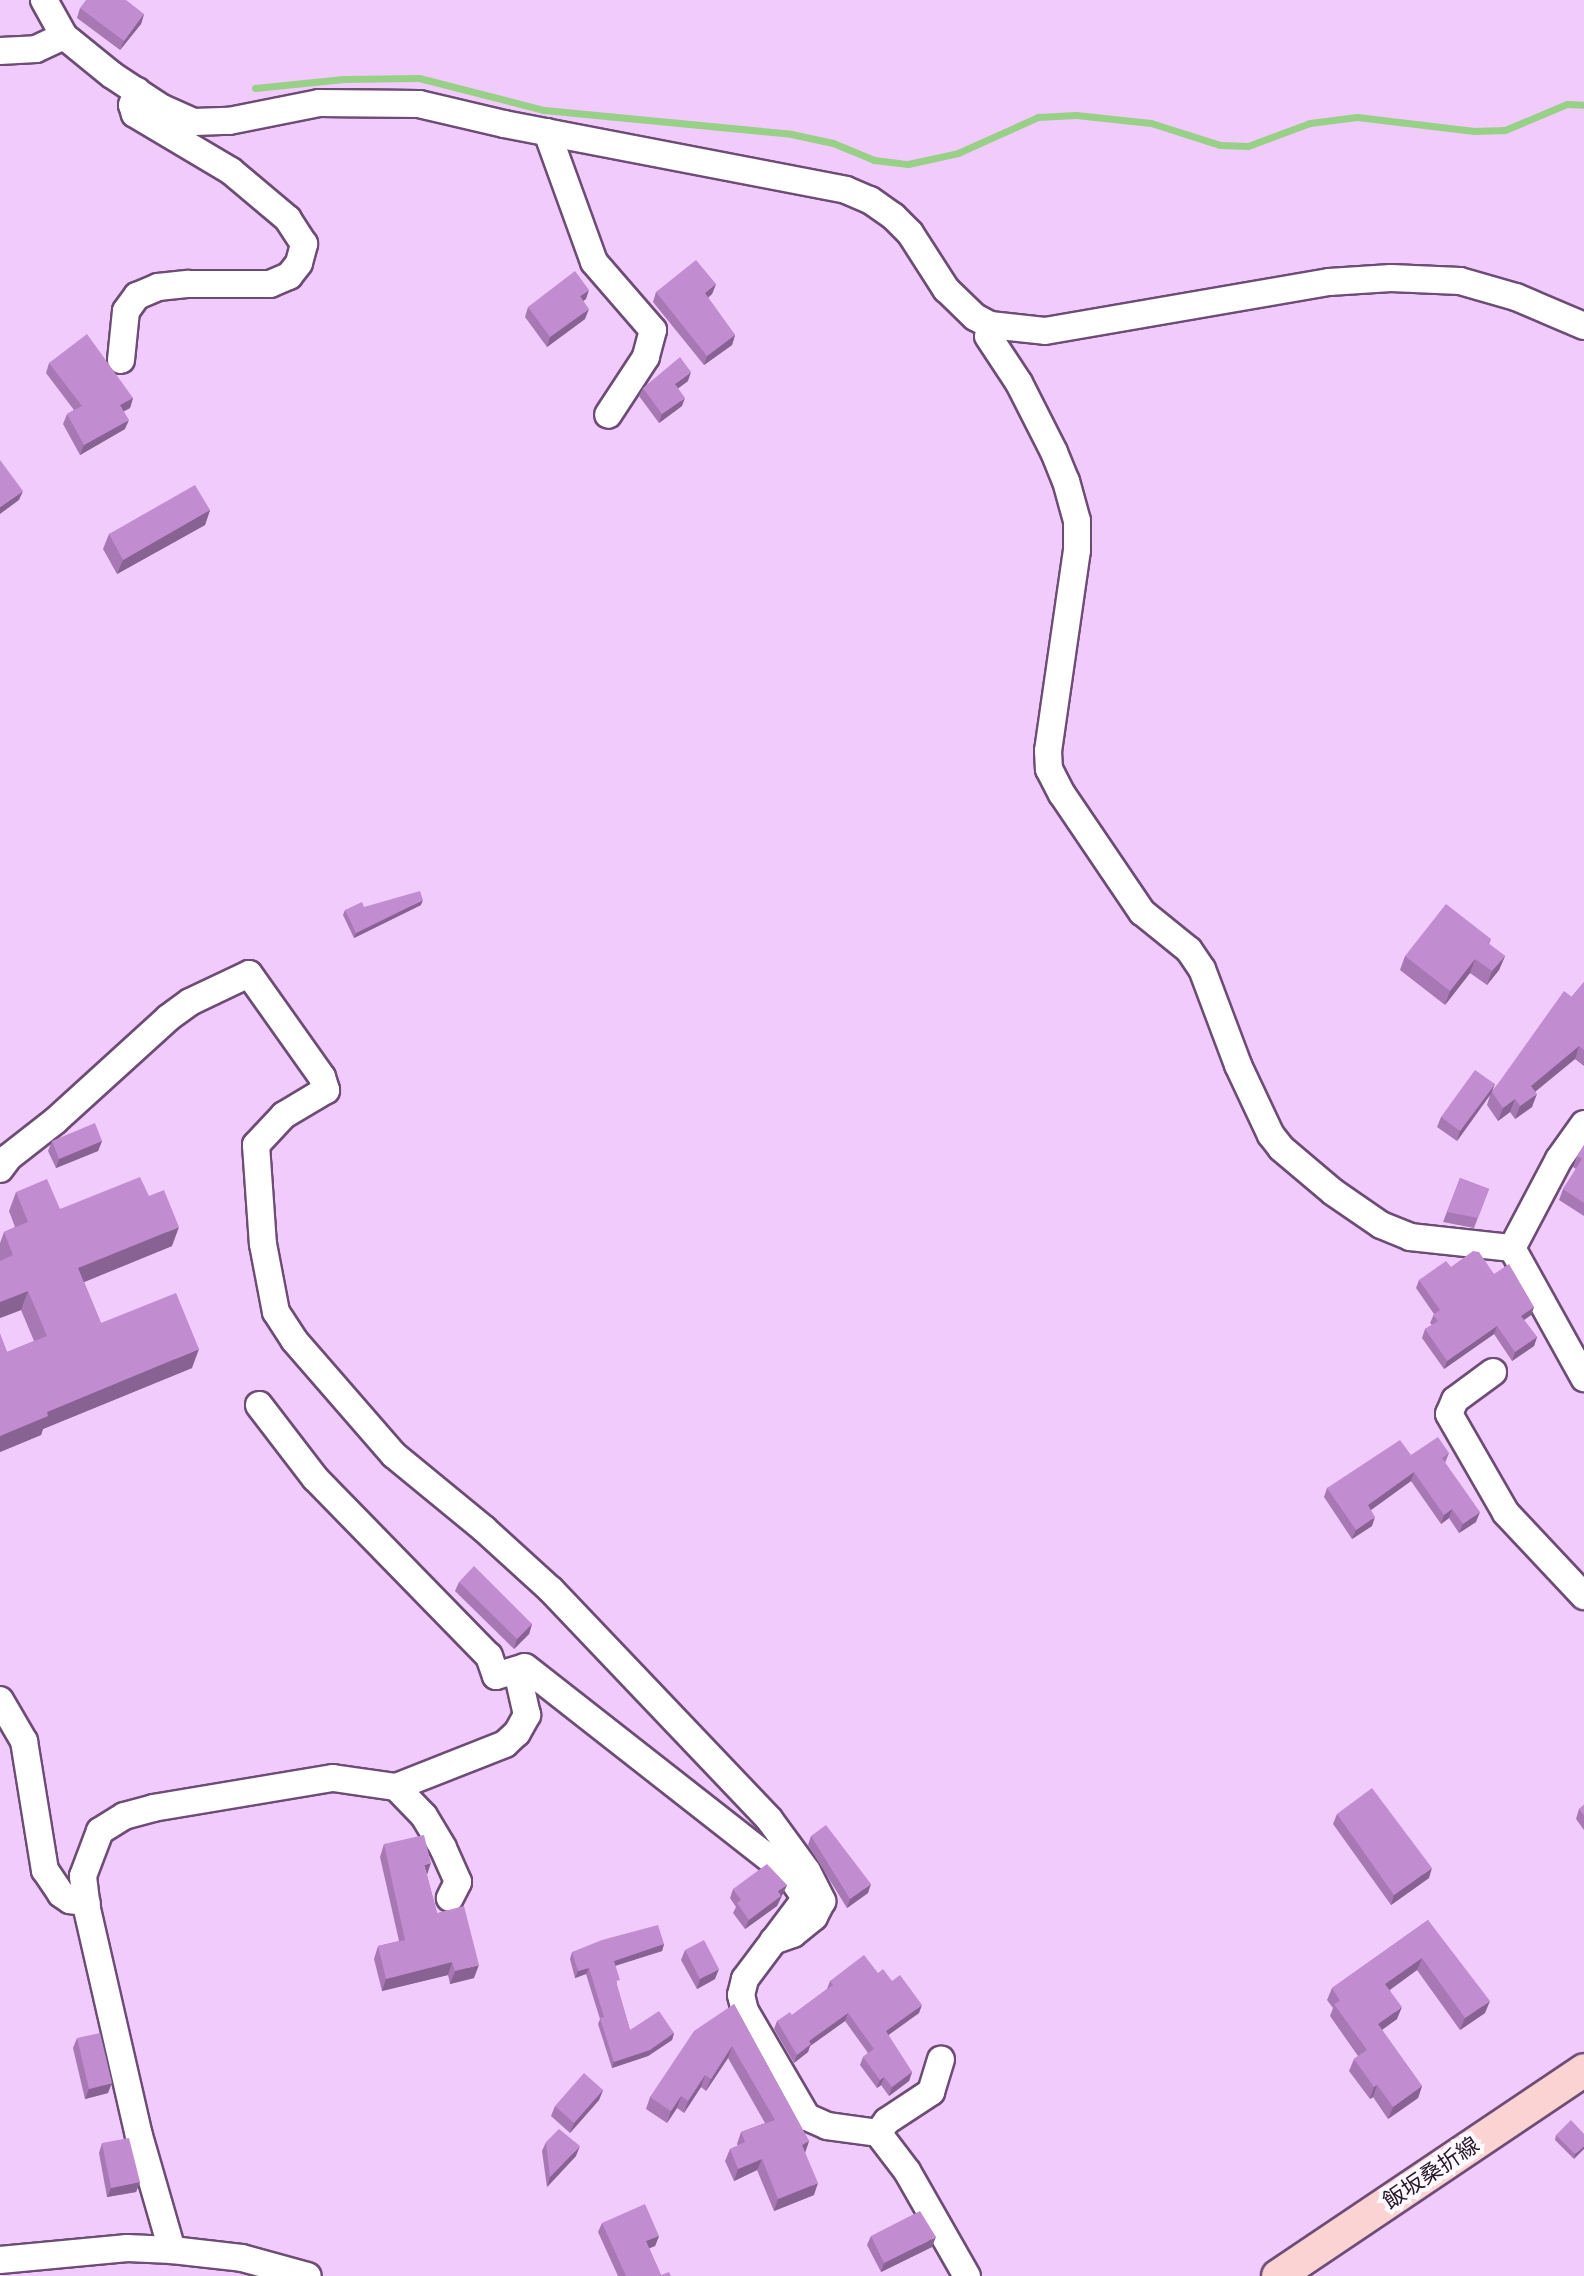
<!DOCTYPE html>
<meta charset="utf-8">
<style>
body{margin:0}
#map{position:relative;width:1584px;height:2276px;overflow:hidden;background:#f1cbfb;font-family:Helvetica,"Noto Sans JP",sans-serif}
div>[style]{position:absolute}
.stream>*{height:7px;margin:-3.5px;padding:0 3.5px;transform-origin:3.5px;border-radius:3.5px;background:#98d087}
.roads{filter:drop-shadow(2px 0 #6d4d76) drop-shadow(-2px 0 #6d4d76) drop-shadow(0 2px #6d4d76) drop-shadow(0 -2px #6d4d76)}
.minor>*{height:26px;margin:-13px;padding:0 13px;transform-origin:13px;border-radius:13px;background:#fff}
.major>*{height:32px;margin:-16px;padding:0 16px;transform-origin:16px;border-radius:16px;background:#fbd3d3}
.wall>*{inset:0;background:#a778b4}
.shaded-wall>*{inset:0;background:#886292}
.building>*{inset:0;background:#c28cd1}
span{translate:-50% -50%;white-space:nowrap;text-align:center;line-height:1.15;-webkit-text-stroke:8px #fefaff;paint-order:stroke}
.street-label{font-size:22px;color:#271a2b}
</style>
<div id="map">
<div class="stream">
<div style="left:255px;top:88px;width:89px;rotate:-5.8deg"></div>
<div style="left:344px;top:79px;width:75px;rotate:-0.8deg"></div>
<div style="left:419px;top:78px;width:129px;rotate:14.4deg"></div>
<div style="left:544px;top:110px;width:248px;rotate:5.5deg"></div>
<div style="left:791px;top:134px;width:43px;rotate:12.1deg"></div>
<div style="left:833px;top:143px;width:44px;rotate:22.5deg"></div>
<div style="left:874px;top:160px;width:34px;rotate:7deg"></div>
<div style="left:908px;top:164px;width:51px;rotate:-12.4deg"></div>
<div style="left:958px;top:153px;width:88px;rotate:-24.2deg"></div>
<div style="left:1038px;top:117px;width:38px;rotate:-3deg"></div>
<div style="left:1076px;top:115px;width:75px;rotate:6.1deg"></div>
<div style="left:1151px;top:123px;width:72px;rotate:17.7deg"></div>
<div style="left:1220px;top:145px;width:28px;rotate:2deg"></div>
<div style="left:1248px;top:146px;width:66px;rotate:-20.4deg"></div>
<div style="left:1310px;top:123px;width:47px;rotate:-7.3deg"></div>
<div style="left:1357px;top:117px;width:118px;rotate:6.8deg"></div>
<div style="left:1474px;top:131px;width:31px;rotate:-2deg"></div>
<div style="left:1505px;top:130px;width:67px;rotate:-22.8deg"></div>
<div style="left:1567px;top:104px;width:17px;rotate:3deg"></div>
</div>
<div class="roads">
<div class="minor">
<div style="left:44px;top:0;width:41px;rotate:60.9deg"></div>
<div style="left:64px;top:36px;width:62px;rotate:39.1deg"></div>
<div style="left:112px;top:75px;width:60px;rotate:33.4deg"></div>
<div style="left:162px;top:108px;width:35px;rotate:24deg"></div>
<div style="left:194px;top:122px;width:35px;rotate:-2deg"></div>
<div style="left:229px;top:121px;width:92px;rotate:-11.3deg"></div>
<div style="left:319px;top:103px;width:100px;rotate:0.6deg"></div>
<div style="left:419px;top:104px;width:87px;rotate:13.2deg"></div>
<div style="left:504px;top:124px;width:348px;rotate:10.9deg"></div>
<div style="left:846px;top:190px;width:26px;rotate:23deg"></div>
<div style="left:870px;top:200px;width:28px;rotate:35deg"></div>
<div style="left:893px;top:216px;width:24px;rotate:45deg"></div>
<div style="left:910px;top:233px;width:67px;rotate:57.3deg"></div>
<div style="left:946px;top:289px;width:40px;rotate:44deg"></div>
<div style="left:975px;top:317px;width:17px;rotate:28deg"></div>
<div style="left:990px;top:325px;width:55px;rotate:6.2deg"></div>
<div style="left:1045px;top:331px;width:288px;rotate:-9.8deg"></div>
<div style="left:1329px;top:282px;width:62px;rotate:-3.7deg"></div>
<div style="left:1391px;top:278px;width:69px;rotate:2.5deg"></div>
<div style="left:1460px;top:281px;width:58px;rotate:15.9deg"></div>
<div style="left:1516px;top:297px;width:74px;rotate:23.1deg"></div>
<div style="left:0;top:51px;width:36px;rotate:-3deg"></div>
<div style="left:36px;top:49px;width:31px;rotate:-25deg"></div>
<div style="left:547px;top:132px;width:138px;rotate:70.1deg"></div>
<div style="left:594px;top:262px;width:90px;rotate:49.1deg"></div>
<div style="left:653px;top:330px;width:28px;rotate:105deg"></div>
<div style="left:646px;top:357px;width:69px;rotate:123.2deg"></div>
<div style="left:988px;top:336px;width:56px;rotate:56.6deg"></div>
<div style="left:1019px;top:383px;width:77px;rotate:63.1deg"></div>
<div style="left:1054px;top:452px;width:31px;rotate:68deg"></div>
<div style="left:1066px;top:481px;width:41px;rotate:74.6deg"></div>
<div style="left:1077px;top:521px;width:29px;rotate:90deg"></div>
<div style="left:1077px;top:550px;width:203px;rotate:98.2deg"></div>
<div style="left:1048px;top:751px;width:18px;rotate:87deg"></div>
<div style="left:1049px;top:769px;width:28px;rotate:63deg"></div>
<div style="left:1062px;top:794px;width:143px;rotate:55.9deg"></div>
<div style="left:1142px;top:912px;width:60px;rotate:39deg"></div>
<div style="left:1189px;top:950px;width:23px;rotate:56deg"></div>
<div style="left:1202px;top:969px;width:103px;rotate:69.4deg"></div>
<div style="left:1238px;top:1065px;width:77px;rotate:64.8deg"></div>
<div style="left:1271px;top:1135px;width:16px;rotate:52deg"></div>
<div style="left:1281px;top:1148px;width:68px;rotate:40.2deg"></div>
<div style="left:1333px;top:1192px;width:58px;rotate:34.5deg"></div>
<div style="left:1381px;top:1225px;width:31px;rotate:22deg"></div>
<div style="left:1410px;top:1237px;width:103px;rotate:6.2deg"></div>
<div style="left:121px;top:360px;width:49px;rotate:-84.2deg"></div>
<div style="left:126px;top:311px;width:19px;rotate:-54deg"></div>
<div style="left:137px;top:296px;width:23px;rotate:-23deg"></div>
<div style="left:158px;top:287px;width:31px;rotate:-6deg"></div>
<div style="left:189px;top:284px;width:81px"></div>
<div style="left:270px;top:284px;width:21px;rotate:-23deg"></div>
<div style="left:289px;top:276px;width:16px;rotate:-52deg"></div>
<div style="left:299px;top:263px;width:20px;rotate:-75deg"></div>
<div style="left:304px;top:244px;width:30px;rotate:-123deg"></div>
<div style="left:288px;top:219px;width:75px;rotate:-139.9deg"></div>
<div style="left:231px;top:171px;width:112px;rotate:-149.3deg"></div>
<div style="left:135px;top:114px;width:9px;rotate:-108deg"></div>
<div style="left:132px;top:105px;width:15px;rotate:-70deg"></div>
<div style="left:1584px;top:1124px;width:43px;rotate:125.5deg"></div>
<div style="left:1559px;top:1159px;width:101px;rotate:117.8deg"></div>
<div style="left:1512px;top:1248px;width:149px;rotate:61deg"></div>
<div style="left:0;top:1169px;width:15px;rotate:-53deg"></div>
<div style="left:9px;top:1157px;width:58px;rotate:-38deg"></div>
<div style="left:55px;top:1121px;width:153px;rotate:-42.3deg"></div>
<div style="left:168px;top:1018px;width:27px;rotate:-36deg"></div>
<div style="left:190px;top:1002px;width:65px;rotate:-25.4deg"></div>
<div style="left:249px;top:974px;width:126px;rotate:54.7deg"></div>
<div style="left:322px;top:1077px;width:14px;rotate:73deg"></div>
<div style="left:326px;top:1090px;width:49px;rotate:149.2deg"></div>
<div style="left:284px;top:1115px;width:41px;rotate:133deg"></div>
<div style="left:256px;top:1145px;width:99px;rotate:86deg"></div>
<div style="left:263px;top:1244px;width:69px;rotate:79.2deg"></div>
<div style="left:276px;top:1312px;width:33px;rotate:57deg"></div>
<div style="left:294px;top:1340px;width:152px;rotate:49deg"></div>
<div style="left:394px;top:1455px;width:117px;rotate:39.4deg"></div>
<div style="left:484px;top:1529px;width:91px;rotate:42.3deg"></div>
<div style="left:551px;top:1590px;width:316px;rotate:46.4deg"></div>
<div style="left:769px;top:1819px;width:64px;rotate:53.8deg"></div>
<div style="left:807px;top:1871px;width:34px;rotate:63deg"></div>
<div style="left:822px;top:1901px;width:18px;rotate:117deg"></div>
<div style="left:814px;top:1917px;width:27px;rotate:141deg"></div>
<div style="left:793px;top:1934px;width:21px;rotate:161deg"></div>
<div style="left:1493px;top:1372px;width:47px;rotate:143.6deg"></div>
<div style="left:1455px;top:1400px;width:15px;rotate:113deg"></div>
<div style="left:1449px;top:1414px;width:114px;rotate:60.1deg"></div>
<div style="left:1506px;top:1513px;width:114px;rotate:46.8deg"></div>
<div style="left:259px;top:1405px;width:92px;rotate:52.5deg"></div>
<div style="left:315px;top:1478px;width:249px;rotate:45.7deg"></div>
<div style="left:489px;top:1656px;width:21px;rotate:71deg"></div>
<div style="left:496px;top:1676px;width:30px;rotate:-17deg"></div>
<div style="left:525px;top:1667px;width:334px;rotate:38.1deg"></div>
<div style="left:788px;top:1873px;width:28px;rotate:55deg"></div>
<div style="left:804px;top:1896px;width:7px;rotate:106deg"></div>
<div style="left:802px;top:1903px;width:95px;rotate:126.9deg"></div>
<div style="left:745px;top:1979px;width:16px;rotate:104deg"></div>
<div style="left:741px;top:1995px;width:16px;rotate:76deg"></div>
<div style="left:745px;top:2011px;width:123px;rotate:59.7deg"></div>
<div style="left:807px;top:2117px;width:22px;rotate:24deg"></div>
<div style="left:827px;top:2126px;width:51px;rotate:7.8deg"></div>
<div style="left:878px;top:2133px;width:48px;rotate:52.7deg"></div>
<div style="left:907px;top:2171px;width:121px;rotate:60.3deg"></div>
<div style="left:0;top:1700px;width:48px;rotate:59.7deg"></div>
<div style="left:24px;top:1741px;width:131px;rotate:80.8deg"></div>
<div style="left:45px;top:1870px;width:29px;rotate:56deg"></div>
<div style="left:61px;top:1894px;width:11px;rotate:34deg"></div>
<div style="left:70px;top:1900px;width:17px;rotate:10deg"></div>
<div style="left:396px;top:1787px;width:40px;rotate:46deg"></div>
<div style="left:424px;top:1816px;width:37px;rotate:59deg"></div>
<div style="left:443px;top:1848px;width:37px;rotate:66deg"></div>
<div style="left:458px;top:1882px;width:18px;rotate:117deg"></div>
<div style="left:878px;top:2133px;width:15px;rotate:-53deg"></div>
<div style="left:887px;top:2121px;width:53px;rotate:-33.4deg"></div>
<div style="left:931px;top:2092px;width:34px;rotate:-73deg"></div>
<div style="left:172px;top:2250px;width:119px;rotate:-106.1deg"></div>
<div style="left:139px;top:2136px;width:233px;rotate:-102.9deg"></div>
<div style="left:87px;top:1909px;width:33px;rotate:-97deg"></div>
<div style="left:83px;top:1876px;width:48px;rotate:-69.3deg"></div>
<div style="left:100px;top:1831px;width:28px;rotate:-32deg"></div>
<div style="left:124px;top:1816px;width:30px;rotate:-15deg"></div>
<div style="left:153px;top:1808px;width:182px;rotate:-9.5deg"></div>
<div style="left:333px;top:1778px;width:64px;rotate:8.1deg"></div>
<div style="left:396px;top:1787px;width:117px;rotate:-21.5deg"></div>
<div style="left:505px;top:1744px;width:16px;rotate:-43deg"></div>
<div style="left:517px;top:1733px;width:21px;rotate:-61deg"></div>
<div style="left:527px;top:1715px;width:45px;rotate:-102.8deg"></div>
<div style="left:0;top:2260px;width:128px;rotate:-5.4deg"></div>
<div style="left:127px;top:2248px;width:45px;rotate:2.5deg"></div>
<div style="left:172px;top:2250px;width:70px;rotate:6.5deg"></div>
<div style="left:242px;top:2258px;width:68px;rotate:15.3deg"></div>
</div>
<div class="major">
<div style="left:1278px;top:2276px;width:369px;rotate:-33.9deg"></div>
</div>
</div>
<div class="wall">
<div style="clip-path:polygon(80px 8px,144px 14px,141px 24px,120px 50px,77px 18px)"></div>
<div style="clip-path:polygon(716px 284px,712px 294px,708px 298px,735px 335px,732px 345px,704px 365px,653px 302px,656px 292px)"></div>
<div style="clip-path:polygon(586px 299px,583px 301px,585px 319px,547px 347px,525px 317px,528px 307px)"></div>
<div style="clip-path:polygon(49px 363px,133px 398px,130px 408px,124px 411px,125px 429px,80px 455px,63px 424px,67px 414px,74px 410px,46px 373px)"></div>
<div style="clip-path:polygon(688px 381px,678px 388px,682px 406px,659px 423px,639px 396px,643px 388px)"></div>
<div style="clip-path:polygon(210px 510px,205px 525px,117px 574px,103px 549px,109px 534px)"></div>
<div style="clip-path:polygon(421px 905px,354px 938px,343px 915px,345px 910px,364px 907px)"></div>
<div style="clip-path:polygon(1491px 939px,1489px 944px,1505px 956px,1499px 970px,1487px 985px,1470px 973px,1445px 1005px,1400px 970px,1405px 956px)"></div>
<div style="clip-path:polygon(1584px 982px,1584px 1066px,1575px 1059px,1535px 1092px,1532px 1107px,1515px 1119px,1510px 1112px,1498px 1121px,1487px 1105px,1490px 1095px,1457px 1141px,1437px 1127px,1441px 1117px,1495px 1084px,1492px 1091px)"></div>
<div style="clip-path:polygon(52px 1141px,102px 1141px,98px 1151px,56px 1168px,48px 1151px)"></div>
<div style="clip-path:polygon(1584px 1145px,1584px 1216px,1559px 1200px,1563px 1189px,1576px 1169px,1573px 1167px,1577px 1156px)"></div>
<div style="clip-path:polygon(1460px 1178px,1489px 1189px,1474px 1228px,1443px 1222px)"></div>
<div style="clip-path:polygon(16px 1192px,60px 1209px,149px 1196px,172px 1246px,84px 1282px,101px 1323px,192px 1368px,43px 1429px,41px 1435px,0 1452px,0 1334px,7px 1352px,34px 1341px,21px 1310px,0 1318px,0 1243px,4px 1232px,15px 1227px,9px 1211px)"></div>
<div style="clip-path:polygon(1451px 1267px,1494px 1274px,1534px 1307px,1531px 1315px,1524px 1320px,1537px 1337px,1534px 1346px,1512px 1361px,1494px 1334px,1444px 1369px,1422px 1338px,1425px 1329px,1432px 1325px,1430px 1323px,1434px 1314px,1416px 1288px,1419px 1280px)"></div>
<div style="clip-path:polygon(1449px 1453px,1445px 1463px,1476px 1522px,1459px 1533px,1449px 1518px,1441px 1524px,1411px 1481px,1371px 1510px,1372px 1526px,1352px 1539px,1324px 1497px,1327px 1488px,1411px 1455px)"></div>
<div style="clip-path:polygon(459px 1582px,532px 1624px,529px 1634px,514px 1649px,455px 1591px)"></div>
<div style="clip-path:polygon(1584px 1805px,1584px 1830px,1576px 1819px,1579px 1809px)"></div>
<div style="clip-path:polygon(1337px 1814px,1429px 1878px,1391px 1905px,1333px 1824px)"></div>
<div style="clip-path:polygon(811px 1836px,868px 1893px,847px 1908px,808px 1845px)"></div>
<div style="clip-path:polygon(384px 1844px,427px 1875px,437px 1913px,474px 1978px,450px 1984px,448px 1975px,382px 1991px,374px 1959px,378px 1946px,399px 1941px,380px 1857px)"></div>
<div style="clip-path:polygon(787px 1885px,777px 1906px,745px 1929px,733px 1913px,736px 1907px,730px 1898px,733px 1889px)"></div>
<div style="clip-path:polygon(1428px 1920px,1485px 2013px,1460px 2030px,1417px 1970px,1390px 1990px,1397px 2019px,1382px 2030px,1422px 2086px,1418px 2098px,1388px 2119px,1373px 2097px,1370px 2099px,1349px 2071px,1354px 2059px,1358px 2056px,1330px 2016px,1333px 2008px,1327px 2000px,1332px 1988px)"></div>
<div style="clip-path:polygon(664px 1944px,662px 1951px,615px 1966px,617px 1986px,630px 2030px,674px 2033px,672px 2040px,648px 2056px,612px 2068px,598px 2024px,600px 2019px,586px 1974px,575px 1978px,570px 1959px,572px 1952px)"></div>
<div style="clip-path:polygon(685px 1950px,715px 1979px,697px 1989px,681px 1960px)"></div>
<div style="clip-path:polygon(878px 1973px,892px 1981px,919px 2013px,888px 2035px,912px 2072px,909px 2081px,889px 2096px,881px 2085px,877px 2088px,860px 2065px,863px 2057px,868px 2053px,845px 2021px,810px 2046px,808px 2052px,794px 2063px,774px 2029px,777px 2021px,792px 2015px,827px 1989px,830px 1981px)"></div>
<div style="clip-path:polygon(734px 2004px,809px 2141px,805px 2152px,814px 2195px,774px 2211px,757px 2170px,734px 2181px,725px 2161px,730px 2149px,738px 2146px,737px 2144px,741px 2132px,765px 2123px,728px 2058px,706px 2091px,701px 2087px,684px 2113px,677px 2108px,667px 2123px,646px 2109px,650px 2097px)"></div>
<div style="clip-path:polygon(77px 2038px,108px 2093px,85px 2099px,73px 2048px)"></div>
<div style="clip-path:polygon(603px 2090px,599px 2100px,570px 2133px,551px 2116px,555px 2106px)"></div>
<div style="clip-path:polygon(1584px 2134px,1574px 2159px,1555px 2140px,1556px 2135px)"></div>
<div style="clip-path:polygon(546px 2142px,576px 2156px,547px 2187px,542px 2151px)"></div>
<div style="clip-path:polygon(102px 2143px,140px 2182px,136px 2192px,107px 2197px,99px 2153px)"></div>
<div style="clip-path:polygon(602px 2223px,659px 2236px,655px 2246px,649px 2248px,661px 2275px,671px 2276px,618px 2276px,598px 2232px)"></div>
<div style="clip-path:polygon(871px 2236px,932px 2247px,881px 2272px,867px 2245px)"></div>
</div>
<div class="shaded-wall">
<div style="clip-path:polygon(144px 14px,141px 24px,120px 50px,124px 41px)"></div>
<div style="clip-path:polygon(716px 284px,712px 294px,701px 303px,705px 293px)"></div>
<div style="clip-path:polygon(589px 290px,586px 299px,576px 306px,580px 296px)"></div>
<div style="clip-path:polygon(589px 309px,585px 319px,547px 347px,550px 337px)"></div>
<div style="clip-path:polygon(735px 335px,732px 345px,704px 365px,707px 356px)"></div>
<div style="clip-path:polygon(691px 372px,688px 381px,672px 393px,675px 384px)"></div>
<div style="clip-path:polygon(133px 398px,130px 408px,117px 415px,120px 405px)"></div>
<div style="clip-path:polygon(685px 398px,682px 406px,659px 423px,662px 414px)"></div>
<div style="clip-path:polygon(129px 420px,125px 429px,80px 455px,84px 445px)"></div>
<div style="clip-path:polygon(23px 491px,19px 500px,0 514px,0 507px)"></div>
<div style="clip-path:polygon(210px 510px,205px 525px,117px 574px,123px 560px)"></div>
<div style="clip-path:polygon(423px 900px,421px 905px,354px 938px,356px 933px)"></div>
<div style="clip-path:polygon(1505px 956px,1499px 970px,1487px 985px,1492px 971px)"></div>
<div style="clip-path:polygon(1475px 959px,1470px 973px,1445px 1005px,1450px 991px)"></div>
<div style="clip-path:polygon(1579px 1046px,1575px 1059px,1526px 1099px,1531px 1086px)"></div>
<div style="clip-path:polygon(1495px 1084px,1490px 1095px,1457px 1141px,1460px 1131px)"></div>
<div style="clip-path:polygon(1537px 1094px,1532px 1107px,1515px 1119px,1520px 1106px)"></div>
<div style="clip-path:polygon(1515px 1099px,1510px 1112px,1498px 1121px,1503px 1108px)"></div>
<div style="clip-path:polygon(102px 1141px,98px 1151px,56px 1168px,59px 1159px)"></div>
<div style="clip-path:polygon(179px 1227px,172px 1246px,72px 1287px,78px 1268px)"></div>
<div style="clip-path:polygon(28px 1291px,21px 1310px,0 1318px,0 1302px)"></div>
<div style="clip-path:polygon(1534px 1307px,1531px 1315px,1518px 1324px,1521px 1316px)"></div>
<div style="clip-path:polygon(1497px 1326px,1494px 1334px,1444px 1369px,1447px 1361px)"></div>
<div style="clip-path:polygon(1537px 1337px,1534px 1346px,1512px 1361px,1515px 1352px)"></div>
<div style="clip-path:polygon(199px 1349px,192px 1368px,43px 1429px,41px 1435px,0 1452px,0 1436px,47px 1412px)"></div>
<div style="clip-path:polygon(1414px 1472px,1411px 1481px,1364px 1515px,1368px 1505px)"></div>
<div style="clip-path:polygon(1452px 1509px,1449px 1518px,1441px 1524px,1444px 1515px)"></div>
<div style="clip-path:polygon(1480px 1512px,1476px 1522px,1459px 1533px,1463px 1524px)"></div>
<div style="clip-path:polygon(1375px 1517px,1372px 1526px,1352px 1539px,1356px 1530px)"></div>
<div style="clip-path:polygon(532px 1624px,529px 1634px,514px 1649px,517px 1639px)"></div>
<div style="clip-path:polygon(431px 1863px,427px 1875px,424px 1865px)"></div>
<div style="clip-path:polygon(1432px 1868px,1429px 1878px,1391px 1905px,1394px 1895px)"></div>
<div style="clip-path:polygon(871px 1884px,868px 1893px,847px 1908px,850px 1899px)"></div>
<div style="clip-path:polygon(787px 1885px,777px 1906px,745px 1929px,749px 1920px,778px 1891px)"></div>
<div style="clip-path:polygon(664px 1944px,662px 1951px,611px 1967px,614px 1961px)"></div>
<div style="clip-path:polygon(1422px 1958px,1417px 1970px,1381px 1996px,1385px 1984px)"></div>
<div style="clip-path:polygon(452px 1962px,448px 1975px,382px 1991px,386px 1979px)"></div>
<div style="clip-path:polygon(479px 1965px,474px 1978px,450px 1984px,455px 1971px)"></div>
<div style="clip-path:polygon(589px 1968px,586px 1974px,575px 1978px,578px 1971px)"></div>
<div style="clip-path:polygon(719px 1969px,715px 1979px,697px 1989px,700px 1979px)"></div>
<div style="clip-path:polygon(1490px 2001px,1485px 2013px,1460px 2030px,1465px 2018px)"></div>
<div style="clip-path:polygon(922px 2005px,919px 2013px,883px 2039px,886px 2031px)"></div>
<div style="clip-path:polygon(1402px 2007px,1397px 2019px,1373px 2036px,1378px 2024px)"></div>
<div style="clip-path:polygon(848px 2013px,845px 2021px,810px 2046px,808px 2052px,794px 2063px,797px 2055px,809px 2041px)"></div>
<div style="clip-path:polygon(674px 2033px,672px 2040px,648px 2056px,612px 2068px,614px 2062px)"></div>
<div style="clip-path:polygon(732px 2046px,728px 2058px,706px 2091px,711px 2079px)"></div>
<div style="clip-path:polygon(912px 2072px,909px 2081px,889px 2096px,892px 2087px)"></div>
<div style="clip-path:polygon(705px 2075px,701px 2087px,684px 2113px,688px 2101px)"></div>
<div style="clip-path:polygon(884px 2077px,881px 2085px,877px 2088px,880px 2080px)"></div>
<div style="clip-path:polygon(112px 2083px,108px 2093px,85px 2099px,89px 2089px)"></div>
<div style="clip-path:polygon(1377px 2085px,1373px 2097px,1370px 2099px,1374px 2087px)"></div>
<div style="clip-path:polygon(1422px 2086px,1418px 2098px,1388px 2119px,1393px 2107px)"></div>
<div style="clip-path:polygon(603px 2090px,599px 2100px,570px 2133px,574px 2123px)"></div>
<div style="clip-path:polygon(681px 2096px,677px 2108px,667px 2123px,671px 2111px)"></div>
<div style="clip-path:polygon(809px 2141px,805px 2153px,802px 2145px)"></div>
<div style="clip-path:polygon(580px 2146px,576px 2156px,547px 2187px,550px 2177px)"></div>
<div style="clip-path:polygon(1584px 2146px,1584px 2149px,1574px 2159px,1575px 2154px)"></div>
<div style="clip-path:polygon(762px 2159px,757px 2170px,734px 2181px,738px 2169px)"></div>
<div style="clip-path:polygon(140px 2182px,136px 2192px,107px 2197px,111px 2188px)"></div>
<div style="clip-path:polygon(818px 2183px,814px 2195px,774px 2211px,778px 2199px)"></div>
<div style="clip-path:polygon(659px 2236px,655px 2246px,643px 2251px,646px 2241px)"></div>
<div style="clip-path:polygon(936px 2237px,932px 2247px,881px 2272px,884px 2263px)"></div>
</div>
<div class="building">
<div style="clip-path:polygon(86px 0,126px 0,144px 14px,124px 41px,80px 8px)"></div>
<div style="clip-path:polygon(696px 260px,716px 284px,705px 293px,735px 335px,707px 356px,656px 292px)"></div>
<div style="clip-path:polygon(575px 271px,589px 290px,580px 296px,589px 309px,550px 337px,528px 307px)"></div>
<div style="clip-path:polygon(87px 334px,133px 398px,120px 405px,129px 420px,84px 445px,67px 414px,82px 406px,49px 363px)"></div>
<div style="clip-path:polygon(680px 357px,691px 372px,675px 384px,685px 398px,662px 414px,643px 388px)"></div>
<div style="clip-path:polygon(0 460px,23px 491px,0 507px)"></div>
<div style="clip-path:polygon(195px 485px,210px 510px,123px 560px,109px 534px)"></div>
<div style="clip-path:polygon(420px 891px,423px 900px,356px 933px,345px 910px,362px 902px,364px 907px)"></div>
<div style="clip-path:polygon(1446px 904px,1491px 939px,1488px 943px,1505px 956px,1492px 971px,1475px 959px,1450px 991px,1405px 956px)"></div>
<div style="clip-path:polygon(1584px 982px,1584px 1050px,1579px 1046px,1531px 1086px,1537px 1094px,1520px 1106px,1515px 1099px,1503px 1108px,1492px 1092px,1564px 991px,1572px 997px)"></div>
<div style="clip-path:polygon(1475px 1070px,1495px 1084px,1460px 1131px,1441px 1117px)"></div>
<div style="clip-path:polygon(95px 1123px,102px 1141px,59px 1159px,52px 1141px)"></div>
<div style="clip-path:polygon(1584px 1145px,1584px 1203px,1563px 1189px,1582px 1159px,1577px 1156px)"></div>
<div style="clip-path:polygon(140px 1177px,149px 1196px,164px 1190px,179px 1227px,78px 1268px,101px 1323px,176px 1293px,199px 1349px,47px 1412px,48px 1416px,0 1436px,0 1334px,7px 1352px,47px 1336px,28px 1291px,0 1302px,0 1261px,13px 1255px,4px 1232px,28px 1222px,16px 1192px,47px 1179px,60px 1209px)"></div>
<div style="clip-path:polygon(1460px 1178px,1489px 1189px,1478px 1218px,1447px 1212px)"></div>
<div style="clip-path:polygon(1473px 1251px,1479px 1252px,1494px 1274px,1509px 1264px,1534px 1307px,1521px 1316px,1537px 1337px,1515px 1352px,1497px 1326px,1447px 1361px,1425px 1329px,1438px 1321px,1433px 1315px,1440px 1310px,1419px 1280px,1446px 1261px,1451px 1267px)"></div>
<div style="clip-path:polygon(1438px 1437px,1449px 1453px,1442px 1458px,1480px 1512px,1463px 1524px,1452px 1509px,1444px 1515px,1414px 1472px,1368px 1505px,1375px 1517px,1356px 1530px,1327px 1488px,1400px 1440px,1411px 1455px)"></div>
<div style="clip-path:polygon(474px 1566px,532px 1624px,517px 1639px,459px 1582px)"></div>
<div style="clip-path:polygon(1372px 1788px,1432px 1868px,1394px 1895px,1337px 1814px)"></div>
<div style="clip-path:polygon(1584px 1805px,1584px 1815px,1579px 1809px)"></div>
<div style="clip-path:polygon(826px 1825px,871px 1884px,850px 1899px,811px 1836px)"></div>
<div style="clip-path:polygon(424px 1835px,431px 1863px,424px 1865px,437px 1913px,464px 1906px,479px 1965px,455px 1971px,452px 1962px,386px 1979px,378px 1946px,405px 1940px,384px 1844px)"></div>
<div style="clip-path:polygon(767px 1864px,787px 1885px,778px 1891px,781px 1896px,749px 1920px,737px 1903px,741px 1900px,733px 1889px)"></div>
<div style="clip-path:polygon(1428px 1920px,1490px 2001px,1465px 2018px,1422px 1958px,1385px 1984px,1402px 2007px,1378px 2024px,1422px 2086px,1393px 2107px,1377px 2085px,1374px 2087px,1354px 2059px,1367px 2050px,1334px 2004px,1340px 2001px,1332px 1988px)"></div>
<div style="clip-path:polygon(658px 1925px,664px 1944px,614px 1961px,620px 1980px,616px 1981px,630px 2030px,659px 2011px,674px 2033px,650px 2050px,614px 2062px,600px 2018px,604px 2017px,589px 1968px,578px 1971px,572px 1952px,602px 1940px)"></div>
<div style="clip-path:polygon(704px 1940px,719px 1969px,700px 1979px,685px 1950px)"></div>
<div style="clip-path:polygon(864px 1955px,878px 1973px,883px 1969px,892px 1981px,900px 1975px,922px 2005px,886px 2031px,912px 2072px,892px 2087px,884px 2077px,880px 2080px,863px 2057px,874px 2049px,848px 2013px,809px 2041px,811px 2044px,797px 2055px,777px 2021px,790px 2012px,792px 2015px,833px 1985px,830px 1981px)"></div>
<div style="clip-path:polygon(734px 2004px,809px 2141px,802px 2145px,818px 2183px,778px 2199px,762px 2159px,738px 2169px,730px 2149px,745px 2142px,741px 2132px,775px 2120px,732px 2046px,711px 2079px,705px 2075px,688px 2101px,681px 2096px,671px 2111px,650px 2097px,694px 2031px)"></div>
<div style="clip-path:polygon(100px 2033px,112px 2083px,89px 2089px,77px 2038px)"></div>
<div style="clip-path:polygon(584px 2073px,603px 2090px,574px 2123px,555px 2106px)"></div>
<div style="clip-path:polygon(1571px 2120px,1584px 2134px,1584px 2146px,1575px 2154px,1556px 2135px)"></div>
<div style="clip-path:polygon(559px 2129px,580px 2146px,550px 2177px,546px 2142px)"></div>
<div style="clip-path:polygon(129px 2138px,140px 2182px,111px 2188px,102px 2143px)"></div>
<div style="clip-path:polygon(645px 2204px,659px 2236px,646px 2241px,661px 2275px,669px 2272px,671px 2276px,626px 2276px,602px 2223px)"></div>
<div style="clip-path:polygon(920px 2211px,936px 2237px,884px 2263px,871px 2236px)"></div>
</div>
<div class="street-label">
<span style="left:1431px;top:2173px;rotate:-34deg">飯坂桑折線</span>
</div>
</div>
